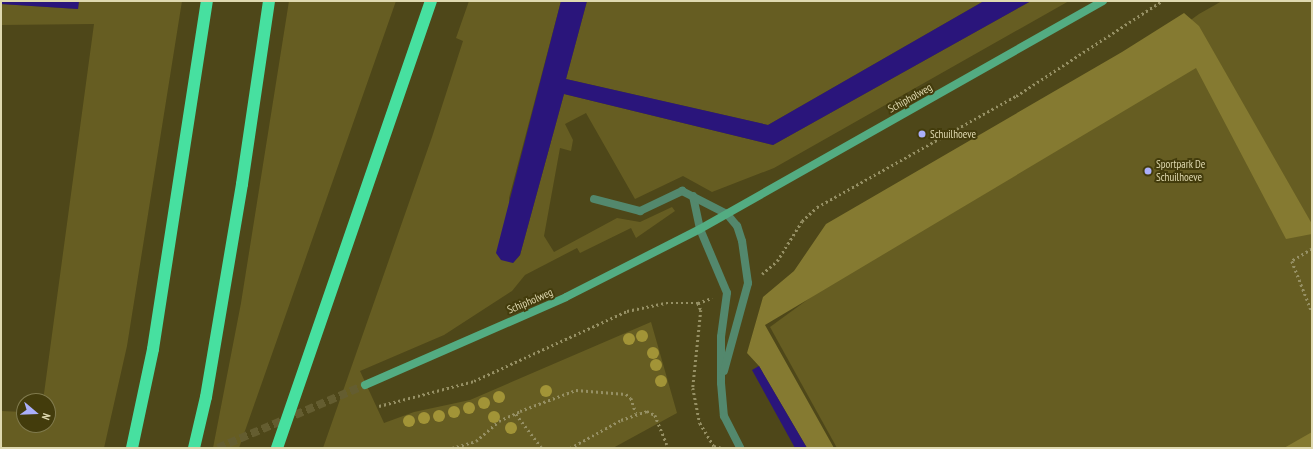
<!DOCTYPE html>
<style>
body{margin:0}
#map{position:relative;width:1313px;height:449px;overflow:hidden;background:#4e4719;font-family:"PT Sans Narrow",sans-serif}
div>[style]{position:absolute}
.green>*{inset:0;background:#665d22}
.forest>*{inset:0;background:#857a31}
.water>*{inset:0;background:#2a157b}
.secondary-tunnel>*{height:8px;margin-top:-4px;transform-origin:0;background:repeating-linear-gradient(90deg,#645d30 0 8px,transparent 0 12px)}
.path>*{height:2.5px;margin-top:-1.25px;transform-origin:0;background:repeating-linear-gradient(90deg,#969064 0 2px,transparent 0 5px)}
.lane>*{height:8px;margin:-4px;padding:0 4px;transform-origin:4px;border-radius:4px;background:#53886d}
.street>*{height:8px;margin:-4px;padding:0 4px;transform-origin:4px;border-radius:4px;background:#53886d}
.secondary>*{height:8px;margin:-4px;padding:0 4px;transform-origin:4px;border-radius:4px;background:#53ac82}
.highway>*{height:12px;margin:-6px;padding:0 6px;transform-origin:6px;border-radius:6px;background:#47e0a0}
.trees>*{width:12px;height:12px;margin:-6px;border-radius:50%;background:#a29437}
.dots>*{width:11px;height:11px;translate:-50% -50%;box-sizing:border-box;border:2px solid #433c0c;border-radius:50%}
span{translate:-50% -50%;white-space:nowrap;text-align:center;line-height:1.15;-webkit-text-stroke:4px #433c0c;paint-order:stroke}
.street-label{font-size:11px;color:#dfd9b0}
.poi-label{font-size:11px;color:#dfd9b0}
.left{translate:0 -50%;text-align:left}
.frame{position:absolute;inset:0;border:2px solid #dfd9b0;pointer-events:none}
.north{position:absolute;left:16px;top:393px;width:40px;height:40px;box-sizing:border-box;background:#433c0c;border:1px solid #817b4e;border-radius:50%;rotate:109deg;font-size:11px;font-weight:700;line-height:16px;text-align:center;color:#dfd9b0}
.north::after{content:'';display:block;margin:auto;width:14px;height:18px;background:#abaffb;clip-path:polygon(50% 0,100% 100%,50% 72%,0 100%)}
</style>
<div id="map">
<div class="green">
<div style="clip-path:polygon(79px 1px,182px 1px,127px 346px,104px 448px,1px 448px,1px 411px,24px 412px,24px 425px,48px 425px,48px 401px,43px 401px,94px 24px,1px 25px,1px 4px,78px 9px)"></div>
<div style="clip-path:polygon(289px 1px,396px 1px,239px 448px,213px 448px,241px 303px)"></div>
<div style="clip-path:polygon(469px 1px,561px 1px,509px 198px,513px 263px,520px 255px,564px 94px,773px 145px,1031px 1px,1069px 1px,774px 168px,712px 192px,683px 176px,635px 199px,586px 113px,565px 124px,573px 140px,571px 151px,560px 148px,544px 236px,554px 252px,617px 218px,640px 222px,672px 207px,675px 211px,636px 238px,631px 228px,580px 253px,577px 248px,525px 275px,512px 291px,444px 335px,360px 371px,384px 423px,414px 412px,470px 400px,651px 322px,677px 413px,613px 448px,323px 448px,432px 137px,463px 41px,456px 38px)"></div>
<div style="clip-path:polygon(587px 1px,984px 1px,768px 125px,566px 79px)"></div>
<div style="clip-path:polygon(1222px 1px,1312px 1px,1312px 448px,837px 448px,770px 327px,1199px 14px)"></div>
</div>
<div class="forest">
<div style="clip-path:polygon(1184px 13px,1199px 26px,1312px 224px,1312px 234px,1286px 239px,1196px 68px,765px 325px,834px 448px,807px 448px,759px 366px,747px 353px,763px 297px,794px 271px,826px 224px,1122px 52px)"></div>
<div style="clip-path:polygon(1312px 432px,1312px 448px,1284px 448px)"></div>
</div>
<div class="water">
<div style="clip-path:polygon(1px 1px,79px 1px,78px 9px,1px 4px)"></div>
<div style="clip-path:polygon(561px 1px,587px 1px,566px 79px,768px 125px,984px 1px,1031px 1px,773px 145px,564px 94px,520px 255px,513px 263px,501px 260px,496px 253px)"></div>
<div style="clip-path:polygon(759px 366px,807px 448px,795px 448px,752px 370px)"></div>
</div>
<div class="secondary-tunnel">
<div style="left:218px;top:448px;width:160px;rotate:-23.2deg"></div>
</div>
<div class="path">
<div style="left:1312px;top:249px;width:23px;rotate:149deg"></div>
<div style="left:1292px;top:261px;width:55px;rotate:68.6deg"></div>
<div style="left:762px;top:274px;width:20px;rotate:-41deg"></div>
<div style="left:777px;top:261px;width:47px;rotate:-58deg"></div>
<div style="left:802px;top:221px;width:21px;rotate:-43deg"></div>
<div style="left:817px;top:207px;width:228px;rotate:-29.2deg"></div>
<div style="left:1016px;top:96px;width:174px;rotate:-33.1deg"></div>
<div style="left:698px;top:303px;width:8px;rotate:67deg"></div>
<div style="left:701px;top:310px;width:78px;rotate:95.9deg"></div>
<div style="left:693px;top:388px;width:36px;rotate:79deg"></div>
<div style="left:700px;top:423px;width:27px;rotate:59deg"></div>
<div style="left:714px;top:446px;width:8px;rotate:14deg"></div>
<div style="left:379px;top:406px;width:98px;rotate:-14.7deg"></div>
<div style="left:474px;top:381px;width:168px;rotate:-24.6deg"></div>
<div style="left:627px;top:311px;width:40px;rotate:-12deg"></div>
<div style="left:666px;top:303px;width:32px"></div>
<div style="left:698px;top:303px;width:15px;rotate:-20deg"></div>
<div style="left:516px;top:414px;width:43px;rotate:52.6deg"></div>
<div style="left:452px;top:448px;width:25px;rotate:-16deg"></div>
<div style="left:476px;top:441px;width:30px;rotate:-41deg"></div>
<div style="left:499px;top:421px;width:23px;rotate:-25deg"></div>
<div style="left:520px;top:411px;width:60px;rotate:-20.6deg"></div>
<div style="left:576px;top:390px;width:50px;rotate:4.6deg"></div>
<div style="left:626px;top:394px;width:6px;rotate:39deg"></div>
<div style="left:631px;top:398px;width:16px;rotate:72deg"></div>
<div style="left:570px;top:448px;width:58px;rotate:-28.8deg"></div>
<div style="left:621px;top:420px;width:28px;rotate:-19deg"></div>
<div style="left:647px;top:411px;width:9px;rotate:27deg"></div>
<div style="left:655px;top:415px;width:32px;rotate:68deg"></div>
</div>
<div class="lane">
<div style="left:693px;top:196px;width:34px;rotate:78deg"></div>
<div style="left:594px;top:199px;width:48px;rotate:14.6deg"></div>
<div style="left:640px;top:211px;width:47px;rotate:-25.5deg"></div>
<div style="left:682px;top:191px;width:51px;rotate:27.1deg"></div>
</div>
<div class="street">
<div style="left:700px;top:229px;width:69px;rotate:67.1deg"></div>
<div style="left:727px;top:293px;width:44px;rotate:97.8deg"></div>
<div style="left:721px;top:337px;width:46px;rotate:90deg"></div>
<div style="left:721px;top:383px;width:33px;rotate:85deg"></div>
<div style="left:724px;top:416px;width:36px;rotate:63deg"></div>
<div style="left:724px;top:371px;width:91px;rotate:-74.7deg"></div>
<div style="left:748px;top:283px;width:42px;rotate:-98.1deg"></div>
<div style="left:742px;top:241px;width:16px;rotate:-108deg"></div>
<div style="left:737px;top:226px;width:16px;rotate:-130deg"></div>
</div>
<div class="secondary">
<div style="left:365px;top:385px;width:219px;rotate:-23.6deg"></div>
<div style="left:566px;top:297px;width:150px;rotate:-26.9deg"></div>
<div style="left:700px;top:229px;width:463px;rotate:-29.5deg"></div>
</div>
<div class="highway">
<div style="left:132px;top:448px;width:101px;rotate:-78deg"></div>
<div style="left:153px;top:349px;width:352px;rotate:-81.2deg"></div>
<div style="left:194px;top:448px;width:52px;rotate:-76.8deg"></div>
<div style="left:206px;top:397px;width:216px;rotate:-80.4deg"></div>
<div style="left:242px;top:184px;width:185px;rotate:-81.6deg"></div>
<div style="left:277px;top:448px;width:473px;rotate:-71deg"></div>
</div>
<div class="trees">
<div style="left:642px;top:336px"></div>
<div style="left:629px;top:339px"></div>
<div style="left:653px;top:353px"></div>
<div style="left:656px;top:365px"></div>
<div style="left:661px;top:381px"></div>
<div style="left:546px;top:391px"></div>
<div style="left:499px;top:397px"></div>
<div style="left:484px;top:403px"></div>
<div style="left:469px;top:408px"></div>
<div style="left:454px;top:412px"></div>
<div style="left:439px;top:416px"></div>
<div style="left:494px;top:417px"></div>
<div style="left:424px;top:418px"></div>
<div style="left:409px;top:421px"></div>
<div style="left:511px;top:428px"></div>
</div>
<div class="dots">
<div style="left:922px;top:134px;background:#abaffb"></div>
<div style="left:1148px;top:171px;background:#abaffb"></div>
</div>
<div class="street-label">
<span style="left:910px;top:98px;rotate:-29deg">Schipholweg</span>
<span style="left:530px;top:301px;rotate:-23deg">Schipholweg</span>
</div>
<div class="poi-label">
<span class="left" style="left:930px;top:134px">Schuilhoeve</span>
<span class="left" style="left:1156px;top:171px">Sportpark De<br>Schuilhoeve</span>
</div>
<div class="frame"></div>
<div class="north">N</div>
</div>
